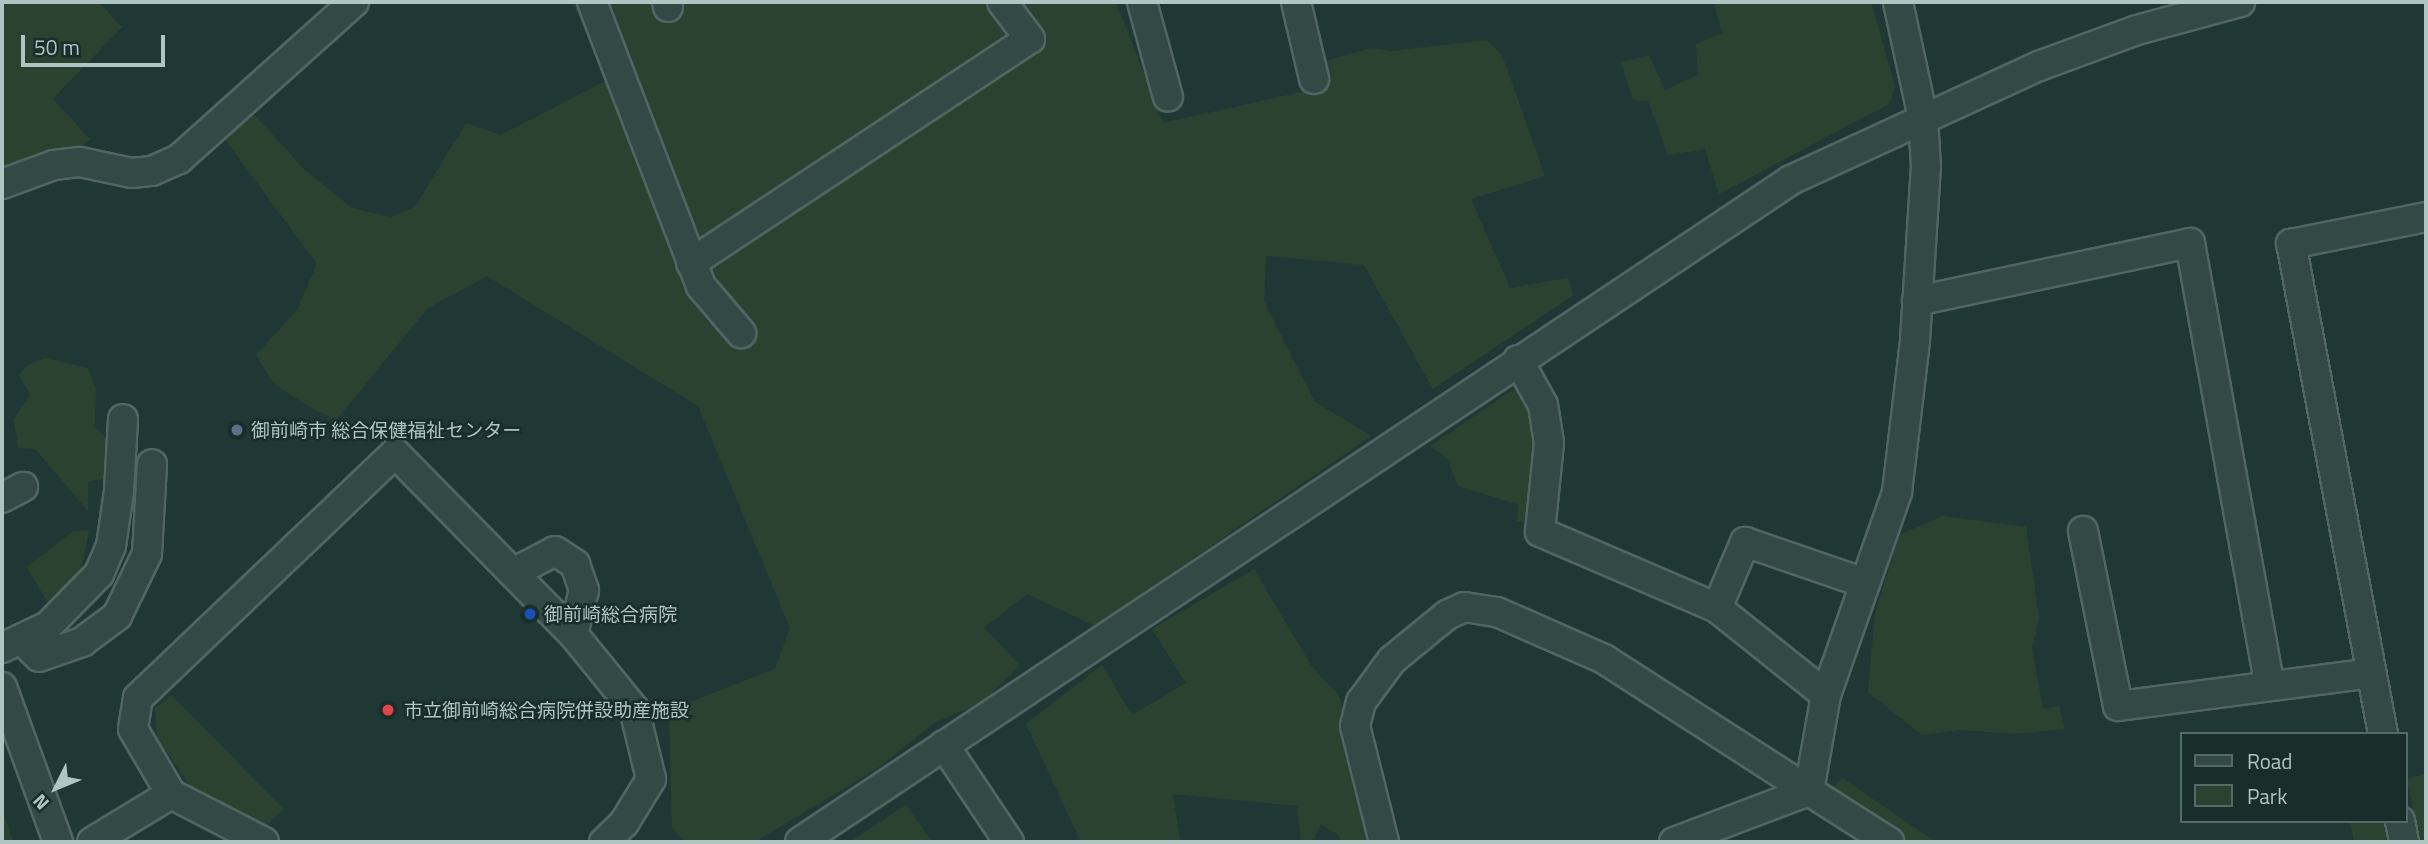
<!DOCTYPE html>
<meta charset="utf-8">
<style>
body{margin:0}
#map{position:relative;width:2428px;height:844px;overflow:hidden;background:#203835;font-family:"Titillium Web","Noto Sans JP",sans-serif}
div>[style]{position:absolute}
.green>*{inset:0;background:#2b4231}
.roads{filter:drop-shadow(2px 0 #516664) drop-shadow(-2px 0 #516664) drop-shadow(0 2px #516664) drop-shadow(0 -2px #516664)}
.minor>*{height:28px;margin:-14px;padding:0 14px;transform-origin:14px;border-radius:14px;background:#334946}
.dots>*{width:19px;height:19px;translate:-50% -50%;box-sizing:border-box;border:4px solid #192d2b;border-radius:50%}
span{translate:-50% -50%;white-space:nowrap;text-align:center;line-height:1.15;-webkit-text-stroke:5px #192d2b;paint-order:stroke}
.poi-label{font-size:19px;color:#aec5c3}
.left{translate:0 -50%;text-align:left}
.frame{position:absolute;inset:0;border:4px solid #aec5c3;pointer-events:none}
.legend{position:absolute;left:2180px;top:732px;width:228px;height:91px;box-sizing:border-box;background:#192d2b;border:2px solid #556a68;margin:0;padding:9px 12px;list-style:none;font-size:21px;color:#aec5c3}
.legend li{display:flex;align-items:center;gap:14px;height:35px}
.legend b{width:35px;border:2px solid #556a68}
.north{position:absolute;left:21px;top:753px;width:70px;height:70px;-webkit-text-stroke:5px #192d2b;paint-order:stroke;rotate:227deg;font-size:19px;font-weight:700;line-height:28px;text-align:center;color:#aec5c3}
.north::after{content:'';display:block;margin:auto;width:24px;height:32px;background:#aec5c3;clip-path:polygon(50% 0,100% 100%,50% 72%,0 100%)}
.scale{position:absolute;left:21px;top:35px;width:144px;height:32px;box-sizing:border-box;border:4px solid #aec5c3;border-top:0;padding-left:9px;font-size:21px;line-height:24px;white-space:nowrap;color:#aec5c3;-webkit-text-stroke:5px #192d2b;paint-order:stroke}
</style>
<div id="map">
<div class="green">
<div style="clip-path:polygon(2px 2px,99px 2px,122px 27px,53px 99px,90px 139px,78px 150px,2px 175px)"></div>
<div style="clip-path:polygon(572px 2px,1116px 2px,1163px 123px,1306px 91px,1318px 80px,1318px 63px,1371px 48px,1391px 51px,1487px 40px,1502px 55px,1545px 176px,1471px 199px,1510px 288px,1568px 278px,1573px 295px,1433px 389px,1364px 265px,1266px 256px,1264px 301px,1315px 402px,1371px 436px,1095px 626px,1027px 594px,984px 628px,1020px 665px,984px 701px,934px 723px,878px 768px,755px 842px,684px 842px,672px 827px,669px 710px,775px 669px,790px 628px,698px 406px,487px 276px,428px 308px,336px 420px,311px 408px,274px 384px,256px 355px,297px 310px,317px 264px,221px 134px,251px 111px,305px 170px,352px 208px,391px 217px,415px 207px,466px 123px,501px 135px,609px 79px)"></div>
<div style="clip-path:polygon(1714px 2px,1871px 2px,1895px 87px,1889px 104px,1719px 194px,1705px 149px,1668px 155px,1648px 101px,1633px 100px,1621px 62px,1649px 55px,1665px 90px,1698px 75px,1696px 44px,1722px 33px)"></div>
<div style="clip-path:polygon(45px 358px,87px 368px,96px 388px,95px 426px,108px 441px,108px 478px,88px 482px,88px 511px,35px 449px,18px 448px,14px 419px,30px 394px,19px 375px,28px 365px)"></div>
<div style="clip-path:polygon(1520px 385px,1534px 415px,1539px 449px,1530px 522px,1517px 521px,1519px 505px,1458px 486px,1447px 458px,1430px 446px)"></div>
<div style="clip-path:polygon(1943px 516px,2026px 527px,2039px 618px,2032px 648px,2043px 709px,2059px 706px,2065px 729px,2016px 734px,1959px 730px,1922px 735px,1868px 692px,1875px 614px,1899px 535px)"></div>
<div style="clip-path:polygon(89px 530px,81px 571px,47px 602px,27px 567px,73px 531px)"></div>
<div style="clip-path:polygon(1254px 569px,1312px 667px,1337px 693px,1343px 707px,1342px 726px,1364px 789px,1369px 842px,1342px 842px,1337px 834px,1321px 824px,1314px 839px,1301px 842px,1297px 806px,1173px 794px,1180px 842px,1081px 842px,1026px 724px,1102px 665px,1132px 715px,1186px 683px,1152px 629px)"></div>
<div style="clip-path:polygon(171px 695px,284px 809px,262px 830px,191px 787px,157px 738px,155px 709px)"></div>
<div style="clip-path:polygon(2426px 774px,2426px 842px,2411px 842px,2408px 827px,2416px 824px,2407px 779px)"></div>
<div style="clip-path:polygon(1842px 778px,1936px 842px,1905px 842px,1896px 837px,1830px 791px)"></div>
<div style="clip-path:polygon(906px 805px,932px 842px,850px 842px)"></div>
<div style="clip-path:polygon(2px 810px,5px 817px,13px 842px,2px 842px)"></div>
<div style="clip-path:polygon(2350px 821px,2390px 821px,2394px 842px,2354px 842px)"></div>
</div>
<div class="roads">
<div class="minor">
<div style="left:592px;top:2px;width:304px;rotate:69deg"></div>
<div style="left:701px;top:286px;width:62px;rotate:49.6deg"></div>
<div style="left:667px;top:2px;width:5px;rotate:79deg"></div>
<div style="left:1142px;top:2px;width:98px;rotate:74.7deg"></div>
<div style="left:1296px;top:2px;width:79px;rotate:76.8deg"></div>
<div style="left:2px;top:184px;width:55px;rotate:-20.1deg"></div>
<div style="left:54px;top:165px;width:26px;rotate:-7deg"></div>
<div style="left:80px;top:162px;width:53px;rotate:11.9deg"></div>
<div style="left:132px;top:173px;width:20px;rotate:-6deg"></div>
<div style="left:152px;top:171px;width:30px;rotate:-24deg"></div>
<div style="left:179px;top:159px;width:235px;rotate:-41.9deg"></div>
<div style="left:691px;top:263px;width:406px;rotate:-33.5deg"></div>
<div style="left:1030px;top:39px;width:46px;rotate:-127.1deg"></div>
<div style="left:1917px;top:301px;width:279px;rotate:-12deg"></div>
<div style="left:2190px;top:243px;width:450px;rotate:79.8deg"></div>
<div style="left:1518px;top:360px;width:51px;rotate:60.9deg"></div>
<div style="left:1543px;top:405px;width:38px;rotate:81deg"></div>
<div style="left:1549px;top:443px;width:89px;rotate:95.8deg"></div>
<div style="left:1540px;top:532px;width:193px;rotate:23.2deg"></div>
<div style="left:1717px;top:608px;width:139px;rotate:38.6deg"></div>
<div style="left:2px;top:498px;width:24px;rotate:-28deg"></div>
<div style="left:2083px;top:531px;width:178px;rotate:78.7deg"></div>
<div style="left:2118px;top:706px;width:255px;rotate:-7.4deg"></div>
<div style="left:513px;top:573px;width:47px;rotate:-27.6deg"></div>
<div style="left:555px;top:551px;width:24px;rotate:33deg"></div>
<div style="left:575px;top:564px;width:28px;rotate:71deg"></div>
<div style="left:584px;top:590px;width:45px;rotate:104deg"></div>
<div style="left:1717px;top:608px;width:72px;rotate:-67deg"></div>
<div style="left:1745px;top:542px;width:127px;rotate:18.9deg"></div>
<div style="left:21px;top:639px;width:25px;rotate:45deg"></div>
<div style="left:39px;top:657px;width:46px;rotate:-19.2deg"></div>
<div style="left:82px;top:642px;width:44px;rotate:-36.6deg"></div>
<div style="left:117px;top:616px;width:69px;rotate:-64.2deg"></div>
<div style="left:147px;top:554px;width:90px;rotate:-86.8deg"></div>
<div style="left:2px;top:648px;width:51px;rotate:-25.6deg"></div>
<div style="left:48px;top:626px;width:73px;rotate:-45.6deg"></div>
<div style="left:99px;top:574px;width:30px;rotate:-67deg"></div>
<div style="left:111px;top:546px;width:56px;rotate:-81.7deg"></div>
<div style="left:119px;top:491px;width:72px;rotate:-86.8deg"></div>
<div style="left:2px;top:687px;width:165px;rotate:70.1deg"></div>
<div style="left:2383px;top:734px;width:499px;rotate:-100.6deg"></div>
<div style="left:2291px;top:244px;width:138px;rotate:-11.3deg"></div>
<div style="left:944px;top:745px;width:117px;rotate:56.2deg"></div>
<div style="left:2400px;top:821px;width:21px;rotate:79deg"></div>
<div style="left:92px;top:842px;width:92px;rotate:-31.3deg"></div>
<div style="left:264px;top:842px;width:105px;rotate:-152.7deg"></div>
<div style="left:171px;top:794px;width:75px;rotate:-120.3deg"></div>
<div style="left:133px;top:729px;width:31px;rotate:-81deg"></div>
<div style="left:138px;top:698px;width:355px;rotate:-43.6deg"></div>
<div style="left:395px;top:453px;width:254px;rotate:45.5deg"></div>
<div style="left:573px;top:634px;width:97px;rotate:50.9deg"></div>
<div style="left:634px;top:709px;width:72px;rotate:76.3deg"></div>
<div style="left:651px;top:779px;width:52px;rotate:121.5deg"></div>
<div style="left:624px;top:823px;width:28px;rotate:136deg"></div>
<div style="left:800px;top:842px;width:1192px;rotate:-33.74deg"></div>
<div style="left:1791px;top:180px;width:273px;rotate:-24.7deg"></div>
<div style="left:2039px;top:66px;width:104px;rotate:-20.2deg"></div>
<div style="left:2137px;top:30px;width:107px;rotate:-15.2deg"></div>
<div style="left:1384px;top:842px;width:120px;rotate:-104deg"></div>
<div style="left:1355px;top:726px;width:25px;rotate:-76deg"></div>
<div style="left:1361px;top:702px;width:52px;rotate:-53.6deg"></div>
<div style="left:1392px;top:660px;width:71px;rotate:-39.3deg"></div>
<div style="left:1447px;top:615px;width:19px;rotate:-25deg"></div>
<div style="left:1464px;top:607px;width:33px;rotate:9deg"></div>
<div style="left:1497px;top:612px;width:117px;rotate:23.7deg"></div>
<div style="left:1604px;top:659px;width:244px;rotate:32.8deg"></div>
<div style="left:1809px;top:791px;width:97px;rotate:-80deg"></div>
<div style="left:1826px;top:695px;width:215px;rotate:-70.7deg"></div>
<div style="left:1897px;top:492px;width:153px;rotate:-83.2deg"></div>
<div style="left:1915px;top:340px;width:173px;rotate:-86.4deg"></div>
<div style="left:1926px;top:167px;width:49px;rotate:-93.5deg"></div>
<div style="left:1923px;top:118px;width:119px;rotate:-102.2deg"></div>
<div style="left:1674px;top:842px;width:144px;rotate:-20.7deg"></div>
<div style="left:1809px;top:791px;width:95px;rotate:32.5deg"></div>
</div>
</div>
<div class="dots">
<div style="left:237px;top:430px;background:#5c6f8a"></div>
<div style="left:530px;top:614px;background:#1a4fb4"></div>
<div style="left:388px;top:710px;background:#e0444e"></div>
</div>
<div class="poi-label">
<span class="left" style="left:251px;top:430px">御前崎市 総合保健福祉センター</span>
<span class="left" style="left:544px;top:614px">御前崎総合病院</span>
<span class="left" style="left:404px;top:710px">市立御前崎総合病院併設助産施設</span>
</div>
<div class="frame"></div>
<ul class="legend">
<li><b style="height:9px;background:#334946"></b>Road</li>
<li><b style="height:19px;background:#2b4231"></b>Park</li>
</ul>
<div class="north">N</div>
<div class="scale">50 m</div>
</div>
